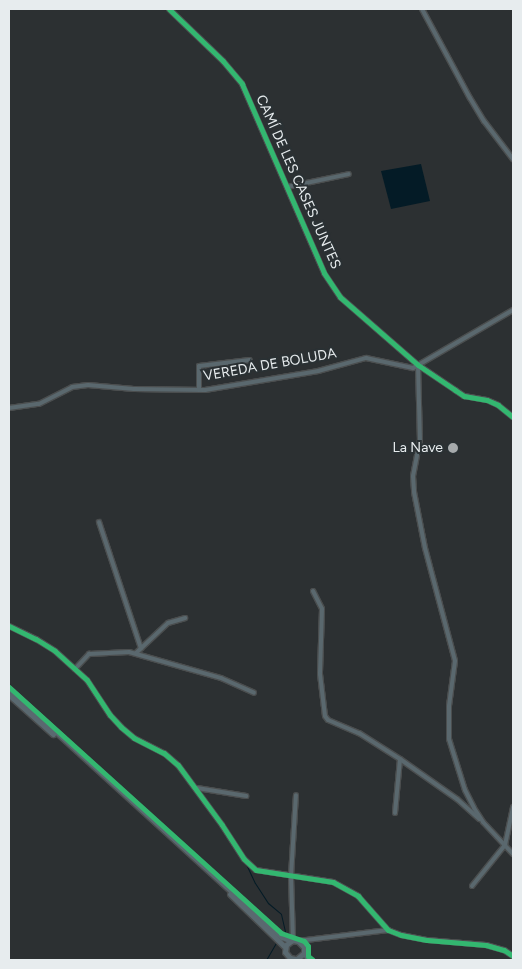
<!DOCTYPE html>
<meta charset="utf-8">
<style>
body{margin:0}
#map{position:relative;width:522px;height:969px;overflow:hidden;background:#2c3032;font-family:Figtree,sans-serif}
div>[style]{position:absolute}
.water>*{inset:0;background:#041b26}
.stream>*{height:1px;margin:-0.5px;padding:0 0.5px;transform-origin:0.5px;border-radius:0.5px;background:#041b26}
.roads{filter:drop-shadow(1px 0 #4b4e4f) drop-shadow(-1px 0 #4b4e4f) drop-shadow(0 1px #4b4e4f) drop-shadow(0 -1px #4b4e4f)}
.street>*{height:4px;margin:-2px;padding:0 2px;transform-origin:2px;border-radius:2px;background:#5a686e}
.secondary>*{height:5px;margin:-2.5px;padding:0 2.5px;transform-origin:2.5px;border-radius:2.5px;background:#5a6970}
.cycleway>*{height:5px;margin:-2.5px;padding:0 2.5px;transform-origin:2.5px;border-radius:2.5px;background:#33b770}
.dots>*{width:14px;height:14px;translate:-50% -50%;box-sizing:border-box;border:2px solid #2a3134;border-radius:50%}
span{translate:-50% -50%;white-space:nowrap;text-align:center;line-height:1.15;-webkit-text-stroke:4px #2a3134;paint-order:stroke}
.street-label{font-size:14px;color:#e7ecee}
.poi-label{font-size:14px;color:#e7ecee}
.right{translate:-100% -50%;text-align:right}
.frame{position:absolute;inset:0;border:10px solid #e7ecee;pointer-events:none}
</style>
<div id="map">
<div class="water">
<div style="clip-path:polygon(421px 164px,430px 201px,391px 209px,381px 171px)"></div>
</div>
<div class="stream">
<div style="left:246px;top:864px;width:21px;rotate:65deg"></div>
<div style="left:255px;top:883px;width:24px;rotate:57deg"></div>
<div style="left:268px;top:903px;width:17px;rotate:40deg"></div>
<div style="left:281px;top:914px;width:18px;rotate:77deg"></div>
<div style="left:266px;top:960px;width:20px;rotate:-60deg"></div>
</div>
<div class="roads">
<div class="street">
<div style="left:169px;top:9px;width:75px;rotate:43.9deg"></div>
<div style="left:223px;top:61px;width:30px;rotate:50deg"></div>
<div style="left:242px;top:84px;width:206px;rotate:66.5deg"></div>
<div style="left:324px;top:273px;width:29px;rotate:56deg"></div>
<div style="left:340px;top:297px;width:103px;rotate:41.1deg"></div>
<div style="left:418px;top:365px;width:45px;rotate:34deg"></div>
<div style="left:455px;top:390px;width:11px;rotate:34deg"></div>
<div style="left:464px;top:396px;width:23px;rotate:10deg"></div>
<div style="left:487px;top:400px;width:12px;rotate:24deg"></div>
<div style="left:498px;top:405px;width:19px;rotate:39deg"></div>
<div style="left:422px;top:9px;width:101px;rotate:61.7deg"></div>
<div style="left:470px;top:98px;width:27px;rotate:59deg"></div>
<div style="left:484px;top:121px;width:48px;rotate:52.7deg"></div>
<div style="left:287px;top:187px;width:63px;rotate:-11.8deg"></div>
<div style="left:418px;top:365px;width:75px;rotate:88.5deg"></div>
<div style="left:420px;top:440px;width:37px;rotate:101deg"></div>
<div style="left:413px;top:476px;width:16px;rotate:86deg"></div>
<div style="left:414px;top:492px;width:57px;rotate:78.9deg"></div>
<div style="left:425px;top:548px;width:117px;rotate:75.1deg"></div>
<div style="left:455px;top:661px;width:45px;rotate:97.6deg"></div>
<div style="left:449px;top:706px;width:33px;rotate:90deg"></div>
<div style="left:449px;top:739px;width:53px;rotate:72.6deg"></div>
<div style="left:465px;top:790px;width:20px;rotate:63deg"></div>
<div style="left:474px;top:808px;width:17px;rotate:57deg"></div>
<div style="left:483px;top:822px;width:44px;rotate:46.8deg"></div>
<div style="left:199px;top:390px;width:24px;rotate:-90deg"></div>
<div style="left:199px;top:366px;width:51px;rotate:-6.7deg"></div>
<div style="left:9px;top:408px;width:30px;rotate:-8deg"></div>
<div style="left:39px;top:404px;width:37px;rotate:-27deg"></div>
<div style="left:72px;top:387px;width:16px;rotate:-7deg"></div>
<div style="left:88px;top:385px;width:46px;rotate:5deg"></div>
<div style="left:134px;top:389px;width:71px;rotate:0.8deg"></div>
<div style="left:205px;top:390px;width:115px;rotate:-9.5deg"></div>
<div style="left:318px;top:371px;width:50px;rotate:-15.2deg"></div>
<div style="left:366px;top:358px;width:48px;rotate:12deg"></div>
<div style="left:413px;top:368px;width:116px;rotate:-30.1deg"></div>
<div style="left:99px;top:522px;width:133px;rotate:71.6deg"></div>
<div style="left:313px;top:591px;width:20px;rotate:63deg"></div>
<div style="left:322px;top:609px;width:65px;rotate:91.8deg"></div>
<div style="left:320px;top:674px;width:42px;rotate:83.2deg"></div>
<div style="left:325px;top:716px;width:5px;rotate:53deg"></div>
<div style="left:328px;top:720px;width:34px;rotate:23deg"></div>
<div style="left:359px;top:733px;width:49px;rotate:32.4deg"></div>
<div style="left:400px;top:759px;width:70px;rotate:35.1deg"></div>
<div style="left:457px;top:799px;width:30px;rotate:42deg"></div>
<div style="left:9px;top:626px;width:30px;rotate:26deg"></div>
<div style="left:36px;top:639px;width:22px;rotate:32deg"></div>
<div style="left:55px;top:651px;width:43px;rotate:42.2deg"></div>
<div style="left:87px;top:680px;width:42px;rotate:56.7deg"></div>
<div style="left:110px;top:715px;width:16px;rotate:47deg"></div>
<div style="left:121px;top:727px;width:17px;rotate:40deg"></div>
<div style="left:134px;top:738px;width:34px;rotate:27deg"></div>
<div style="left:164px;top:753px;width:18px;rotate:41deg"></div>
<div style="left:178px;top:765px;width:74px;rotate:53.7deg"></div>
<div style="left:222px;top:825px;width:40px;rotate:57.1deg"></div>
<div style="left:244px;top:859px;width:16px;rotate:43deg"></div>
<div style="left:256px;top:870px;width:78px;rotate:8.9deg"></div>
<div style="left:333px;top:882px;width:29px;rotate:29deg"></div>
<div style="left:358px;top:896px;width:45px;rotate:48.6deg"></div>
<div style="left:388px;top:930px;width:14px;rotate:21deg"></div>
<div style="left:401px;top:935px;width:26px;rotate:11deg"></div>
<div style="left:427px;top:940px;width:59px;rotate:4.8deg"></div>
<div style="left:486px;top:945px;width:19px;rotate:16deg"></div>
<div style="left:504px;top:950px;width:11px;rotate:34deg"></div>
<div style="left:136px;top:653px;width:44px;rotate:-43.2deg"></div>
<div style="left:168px;top:623px;width:18px;rotate:-16deg"></div>
<div style="left:75px;top:669px;width:21px;rotate:-47deg"></div>
<div style="left:89px;top:654px;width:40px;rotate:-2.9deg"></div>
<div style="left:129px;top:652px;width:96px;rotate:15.8deg"></div>
<div style="left:221px;top:678px;width:36px;rotate:24deg"></div>
<div style="left:197px;top:788px;width:50px;rotate:9.3deg"></div>
<div style="left:395px;top:813px;width:54px;rotate:-84.7deg"></div>
<div style="left:472px;top:886px;width:53px;rotate:-51.2deg"></div>
<div style="left:505px;top:845px;width:39px;rotate:-78deg"></div>
<div style="left:293px;top:940px;width:64px;rotate:-91.8deg"></div>
<div style="left:291px;top:876px;width:81px;rotate:-86.5deg"></div>
<div style="left:298px;top:941px;width:91px;rotate:-7deg"></div>
</div>
<div class="secondary">
<div style="left:9px;top:689px;width:369px;rotate:42.3deg"></div>
<div style="left:282px;top:937px;width:10px;rotate:24deg"></div>
<div style="left:9px;top:695px;width:59px;rotate:41.6deg"></div>
<div style="left:230px;top:894px;width:76px;rotate:43.9deg"></div>
<div style="left:304px;top:953px;width:9px;rotate:54deg"></div>
<div style="left:297px;top:959px;width:9px;rotate:-41deg"></div>
<div style="left:304px;top:953px;width:6px;rotate:-90deg"></div>
<div style="left:304px;top:947px;width:8px;rotate:-135deg"></div>
<div style="left:298px;top:941px;width:6px;rotate:-171deg"></div>
<div style="left:292px;top:940px;width:8px;rotate:140deg"></div>
<div style="left:286px;top:945px;width:7px;rotate:98deg"></div>
<div style="left:285px;top:952px;width:8px;rotate:50deg"></div>
<div style="left:290px;top:958px;width:10px;rotate:11deg"></div>
</div>
</div>
<div class="cycleway">
<div style="left:169px;top:9px;width:75px;rotate:43.9deg"></div>
<div style="left:223px;top:61px;width:30px;rotate:50deg"></div>
<div style="left:242px;top:84px;width:206px;rotate:66.5deg"></div>
<div style="left:324px;top:273px;width:29px;rotate:56deg"></div>
<div style="left:340px;top:297px;width:103px;rotate:41.1deg"></div>
<div style="left:418px;top:365px;width:45px;rotate:34deg"></div>
<div style="left:455px;top:390px;width:11px;rotate:34deg"></div>
<div style="left:464px;top:396px;width:23px;rotate:10deg"></div>
<div style="left:487px;top:400px;width:12px;rotate:24deg"></div>
<div style="left:498px;top:405px;width:19px;rotate:39deg"></div>
<div style="left:9px;top:626px;width:30px;rotate:26deg"></div>
<div style="left:36px;top:639px;width:22px;rotate:32deg"></div>
<div style="left:55px;top:651px;width:43px;rotate:42.2deg"></div>
<div style="left:87px;top:680px;width:42px;rotate:56.7deg"></div>
<div style="left:110px;top:715px;width:16px;rotate:47deg"></div>
<div style="left:121px;top:727px;width:17px;rotate:40deg"></div>
<div style="left:134px;top:738px;width:34px;rotate:27deg"></div>
<div style="left:164px;top:753px;width:18px;rotate:41deg"></div>
<div style="left:178px;top:765px;width:74px;rotate:53.7deg"></div>
<div style="left:222px;top:825px;width:40px;rotate:57.1deg"></div>
<div style="left:244px;top:859px;width:16px;rotate:43deg"></div>
<div style="left:256px;top:870px;width:78px;rotate:8.9deg"></div>
<div style="left:333px;top:882px;width:29px;rotate:29deg"></div>
<div style="left:358px;top:896px;width:45px;rotate:48.6deg"></div>
<div style="left:388px;top:930px;width:14px;rotate:21deg"></div>
<div style="left:401px;top:935px;width:26px;rotate:11deg"></div>
<div style="left:427px;top:940px;width:59px;rotate:4.8deg"></div>
<div style="left:486px;top:945px;width:19px;rotate:16deg"></div>
<div style="left:504px;top:950px;width:11px;rotate:34deg"></div>
<div style="left:9px;top:687px;width:367px;rotate:42.1deg"></div>
<div style="left:281px;top:933px;width:24px;rotate:19deg"></div>
<div style="left:304px;top:941px;width:6px;rotate:51deg"></div>
<div style="left:308px;top:946px;width:10px;rotate:90deg"></div>
<div style="left:308px;top:956px;width:6px;rotate:39deg"></div>
</div>
<div class="dots">
<div style="left:453px;top:448px;background:#a6aaac"></div>
</div>
<div class="street-label">
<span style="left:298px;top:182px;rotate:66deg">CAMÍ DE LES CASES JUNTES</span>
<span style="left:270px;top:365px;rotate:-10deg">VEREDA DE BOLUDA</span>
</div>
<div class="poi-label">
<span class="right" style="left:443px;top:448px">La Nave</span>
</div>
<div class="frame"></div>
</div>
